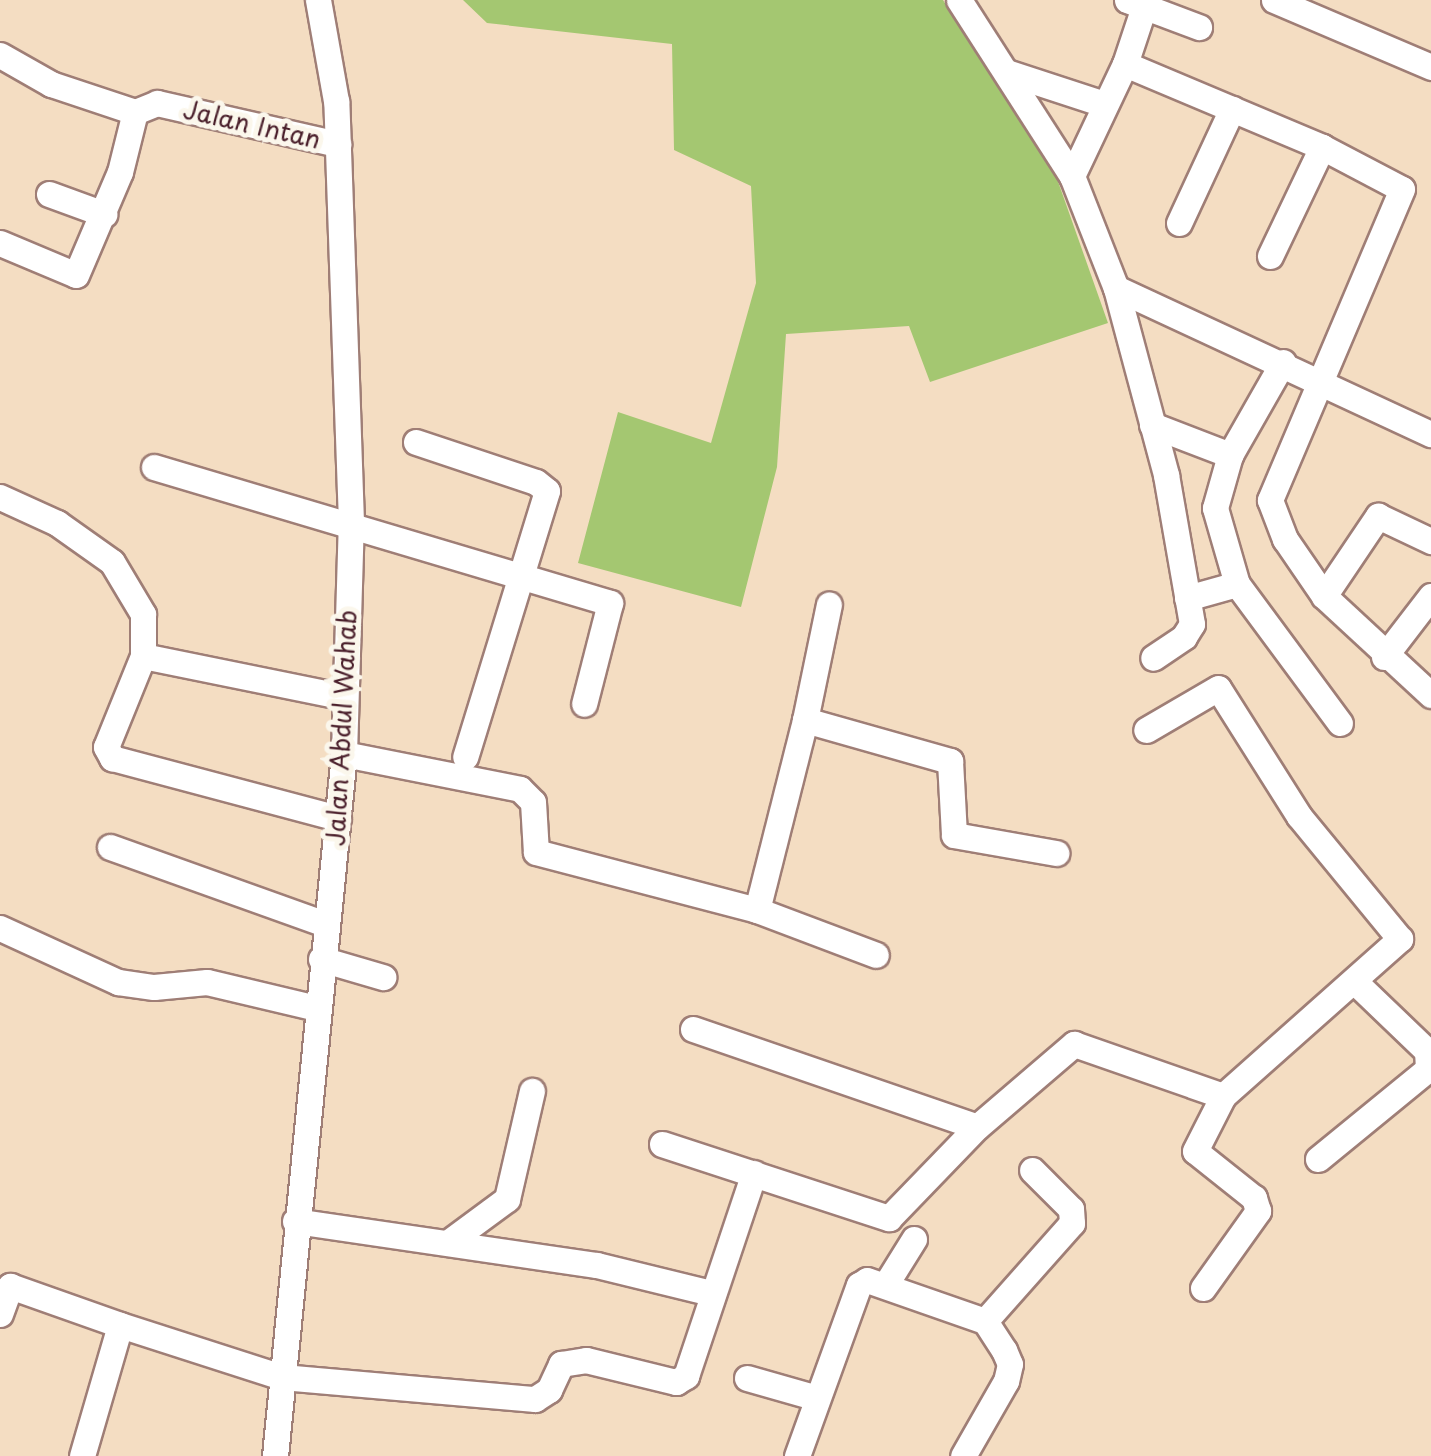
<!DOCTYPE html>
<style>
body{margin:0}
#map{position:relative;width:1431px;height:1456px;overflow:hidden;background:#f4ddc2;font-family:"Playpen Sans",sans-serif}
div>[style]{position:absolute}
.green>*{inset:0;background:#a4c771}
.roads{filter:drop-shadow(2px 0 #9f7e76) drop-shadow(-2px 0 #9f7e76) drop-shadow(0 2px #9f7e76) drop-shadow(0 -2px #9f7e76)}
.street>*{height:25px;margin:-12.5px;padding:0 12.5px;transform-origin:12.5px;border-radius:12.5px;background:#fff}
span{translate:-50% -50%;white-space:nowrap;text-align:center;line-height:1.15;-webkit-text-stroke:10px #fbf7ec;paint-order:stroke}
.street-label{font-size:25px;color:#4a1f2b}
</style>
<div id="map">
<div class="green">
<div style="clip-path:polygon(463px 0,943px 0,1055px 173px,1108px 323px,930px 382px,909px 326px,786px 334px,777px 467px,741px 607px,578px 563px,618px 412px,711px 443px,756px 283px,751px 186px,674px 150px,672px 44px,487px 23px)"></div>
</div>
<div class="roads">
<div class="street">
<div style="left:959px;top:0;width:209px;rotate:57.3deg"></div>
<div style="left:1072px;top:176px;width:120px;rotate:68.6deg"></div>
<div style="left:1116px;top:288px;width:194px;rotate:75deg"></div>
<div style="left:1166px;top:475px;width:151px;rotate:80.1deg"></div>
<div style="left:1192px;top:624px;width:15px;rotate:122deg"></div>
<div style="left:1184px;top:637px;width:37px;rotate:146deg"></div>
<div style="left:1127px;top:0;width:77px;rotate:20.6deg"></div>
<div style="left:1274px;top:0;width:171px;rotate:23.1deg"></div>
<div style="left:0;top:55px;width:59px;rotate:29.6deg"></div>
<div style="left:51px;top:84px;width:89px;rotate:18.4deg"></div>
<div style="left:135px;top:112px;width:24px;rotate:-22deg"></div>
<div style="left:157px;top:103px;width:186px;rotate:12.8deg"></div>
<div style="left:1125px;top:64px;width:214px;rotate:22.8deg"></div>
<div style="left:1322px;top:147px;width:90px;rotate:27.7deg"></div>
<div style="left:1402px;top:189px;width:338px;rotate:113deg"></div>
<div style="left:1270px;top:500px;width:42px;rotate:69deg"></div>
<div style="left:1285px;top:539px;width:69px;rotate:55.6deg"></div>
<div style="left:1324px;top:596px;width:146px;rotate:42.8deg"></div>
<div style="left:1006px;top:72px;width:103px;rotate:18.1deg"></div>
<div style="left:1072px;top:176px;width:124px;rotate:-64.7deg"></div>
<div style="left:1125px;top:64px;width:60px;rotate:-71.6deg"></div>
<div style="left:49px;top:194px;width:59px;rotate:20deg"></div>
<div style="left:1179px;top:223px;width:126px;rotate:-65.1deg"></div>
<div style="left:0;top:243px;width:82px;rotate:22.8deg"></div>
<div style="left:76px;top:275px;width:112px;rotate:-66.9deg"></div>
<div style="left:120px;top:172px;width:62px;rotate:-76deg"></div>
<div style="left:1270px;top:256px;width:121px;rotate:-64.5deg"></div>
<div style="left:1116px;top:288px;width:347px;rotate:24.9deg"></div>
<div style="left:1283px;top:362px;width:107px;rotate:119.7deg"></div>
<div style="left:1230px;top:455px;width:55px;rotate:105.8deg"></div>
<div style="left:1215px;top:508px;width:79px;rotate:73.9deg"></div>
<div style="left:1237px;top:584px;width:173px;rotate:53.5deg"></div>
<div style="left:1152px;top:425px;width:84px;rotate:21deg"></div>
<div style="left:416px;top:442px;width:126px;rotate:18.4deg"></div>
<div style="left:536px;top:482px;width:14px;rotate:39deg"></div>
<div style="left:547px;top:491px;width:278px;rotate:107.1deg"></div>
<div style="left:154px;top:467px;width:476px;rotate:16.6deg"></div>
<div style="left:610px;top:603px;width:104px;rotate:104.4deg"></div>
<div style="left:0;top:497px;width:63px;rotate:24.5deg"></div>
<div style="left:57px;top:523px;width:67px;rotate:35.3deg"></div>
<div style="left:112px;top:562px;width:61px;rotate:59.2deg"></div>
<div style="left:143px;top:614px;width:42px;rotate:90deg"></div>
<div style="left:143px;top:656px;width:206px;rotate:11.5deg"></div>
<div style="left:1324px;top:596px;width:97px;rotate:-56deg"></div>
<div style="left:1378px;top:516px;width:59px;rotate:25.3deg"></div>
<div style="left:1187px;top:598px;width:52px;rotate:-15.6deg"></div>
<div style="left:143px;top:656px;width:98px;rotate:112.1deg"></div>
<div style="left:106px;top:747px;width:13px;rotate:61deg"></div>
<div style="left:112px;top:758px;width:234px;rotate:14.9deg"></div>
<div style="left:1384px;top:657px;width:77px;rotate:-52.4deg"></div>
<div style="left:805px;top:720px;width:118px;rotate:-78.3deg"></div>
<div style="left:344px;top:754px;width:179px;rotate:11.2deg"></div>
<div style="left:520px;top:789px;width:18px;rotate:45deg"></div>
<div style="left:533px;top:802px;width:50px;rotate:86.6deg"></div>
<div style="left:536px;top:852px;width:228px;rotate:14.7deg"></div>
<div style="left:757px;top:910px;width:127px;rotate:20.7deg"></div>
<div style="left:110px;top:847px;width:228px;rotate:19.7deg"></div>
<div style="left:757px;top:910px;width:196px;rotate:-75.8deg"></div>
<div style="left:805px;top:720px;width:151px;rotate:15.8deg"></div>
<div style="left:950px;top:761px;width:74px;rotate:86.9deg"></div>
<div style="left:954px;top:835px;width:104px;rotate:10deg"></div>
<div style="left:0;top:928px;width:130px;rotate:24.6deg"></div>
<div style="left:118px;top:982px;width:36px;rotate:8deg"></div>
<div style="left:154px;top:987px;width:53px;rotate:-5.4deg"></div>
<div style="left:207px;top:982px;width:112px;rotate:13.4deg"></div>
<div style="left:321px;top:959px;width:65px;rotate:16.2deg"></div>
<div style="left:693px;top:1029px;width:300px;rotate:19deg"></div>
<div style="left:977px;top:1127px;width:128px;rotate:-40.6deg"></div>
<div style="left:1074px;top:1044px;width:158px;rotate:19.2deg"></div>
<div style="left:1223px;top:1096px;width:237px;rotate:-41.6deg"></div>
<div style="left:1400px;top:939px;width:159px;rotate:-129.4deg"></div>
<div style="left:1299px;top:816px;width:151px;rotate:-122.3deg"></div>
<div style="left:1218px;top:688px;width:83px;rotate:149.7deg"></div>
<div style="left:662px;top:1144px;width:239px;rotate:18.1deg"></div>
<div style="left:889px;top:1218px;width:127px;rotate:-46deg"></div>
<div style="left:1318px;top:1159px;width:142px;rotate:-39.3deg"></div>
<div style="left:1428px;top:1069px;width:18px;rotate:-93deg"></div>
<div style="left:1427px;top:1051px;width:100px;rotate:-136.2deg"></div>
<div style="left:295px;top:1221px;width:305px;rotate:8.3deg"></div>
<div style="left:597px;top:1265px;width:117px;rotate:13.8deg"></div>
<div style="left:450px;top:1241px;width:71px;rotate:-36.4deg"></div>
<div style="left:507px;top:1199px;width:111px;rotate:-77deg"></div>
<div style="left:886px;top:1284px;width:53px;rotate:-58.1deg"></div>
<div style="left:1203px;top:1288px;width:95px;rotate:-54.5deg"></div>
<div style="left:1258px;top:1211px;width:14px;rotate:-107deg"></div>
<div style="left:1254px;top:1198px;width:75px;rotate:-141.5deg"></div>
<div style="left:1195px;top:1151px;width:62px;rotate:-63deg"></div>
<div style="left:0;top:1314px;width:30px;rotate:-70deg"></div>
<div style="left:10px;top:1286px;width:117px;rotate:19.5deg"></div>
<div style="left:985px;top:1321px;width:131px;rotate:-48.4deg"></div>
<div style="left:1072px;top:1223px;width:14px;rotate:-94deg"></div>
<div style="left:1071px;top:1209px;width:55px;rotate:-135deg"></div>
<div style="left:747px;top:1378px;width:73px;rotate:15.9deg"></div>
<div style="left:82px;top:1456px;width:136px;rotate:-73.8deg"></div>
<div style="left:120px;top:1325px;width:170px;rotate:17.8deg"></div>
<div style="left:282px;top:1377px;width:254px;rotate:5deg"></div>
<div style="left:535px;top:1399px;width:17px;rotate:-33deg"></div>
<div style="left:549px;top:1390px;width:29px;rotate:-65deg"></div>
<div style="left:561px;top:1364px;width:25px;rotate:-9deg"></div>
<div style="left:586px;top:1360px;width:93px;rotate:13.7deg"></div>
<div style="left:676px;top:1382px;width:12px;rotate:-31deg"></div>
<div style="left:686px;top:1376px;width:214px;rotate:-71.5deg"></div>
<div style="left:275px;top:1456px;width:705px;rotate:-84.39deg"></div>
<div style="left:344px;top:754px;width:232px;rotate:-88.3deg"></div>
<div style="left:351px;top:522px;width:421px;rotate:-92deg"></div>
<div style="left:336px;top:101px;width:103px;rotate:-100.1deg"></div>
<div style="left:797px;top:1456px;width:182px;rotate:-70.1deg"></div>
<div style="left:859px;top:1285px;width:9px;rotate:-32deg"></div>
<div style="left:867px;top:1280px;width:125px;rotate:19.2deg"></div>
<div style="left:985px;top:1321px;width:35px;rotate:57deg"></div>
<div style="left:1004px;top:1350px;width:15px;rotate:67deg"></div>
<div style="left:1010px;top:1364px;width:17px;rotate:103deg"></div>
<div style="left:1006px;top:1381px;width:86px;rotate:119.8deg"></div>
</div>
</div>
<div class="street-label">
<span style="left:252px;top:124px;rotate:13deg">Jalan Intan</span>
<span style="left:341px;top:728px;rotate:-87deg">Jalan Abdul Wahab</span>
</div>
</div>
